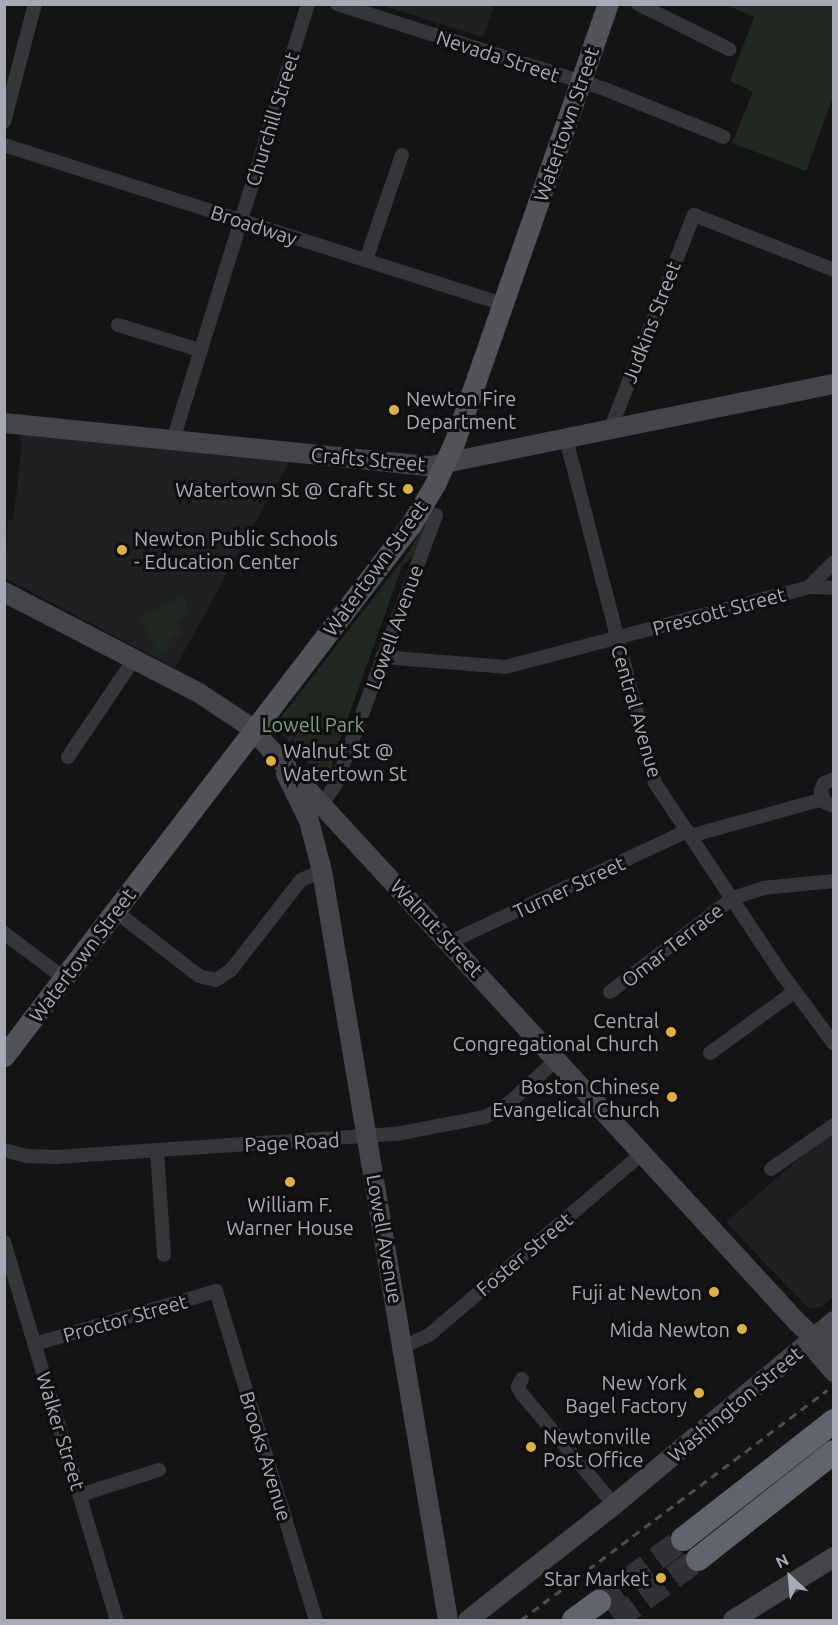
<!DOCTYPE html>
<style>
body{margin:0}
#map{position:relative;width:838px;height:1625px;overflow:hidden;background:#141415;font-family:Ubuntu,sans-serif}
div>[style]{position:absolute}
.built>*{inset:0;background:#202022}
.green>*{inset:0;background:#202821}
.highway-tunnel>*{height:24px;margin-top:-12px;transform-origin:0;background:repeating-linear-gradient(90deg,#313235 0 24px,transparent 0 36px)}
.street>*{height:14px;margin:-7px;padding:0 7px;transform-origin:7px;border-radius:7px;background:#35363a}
.secondary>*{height:20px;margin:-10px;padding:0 10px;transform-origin:10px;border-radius:10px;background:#43454a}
.primary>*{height:21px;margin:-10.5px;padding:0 10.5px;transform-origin:10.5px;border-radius:10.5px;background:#515359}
.highway>*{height:24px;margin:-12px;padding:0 12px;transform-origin:12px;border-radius:12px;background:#62646b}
.rail>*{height:3px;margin-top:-1.5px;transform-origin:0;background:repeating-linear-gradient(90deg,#4c4e53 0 8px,transparent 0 14px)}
.dots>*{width:16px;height:16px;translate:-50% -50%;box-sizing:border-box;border:3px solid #0f0f10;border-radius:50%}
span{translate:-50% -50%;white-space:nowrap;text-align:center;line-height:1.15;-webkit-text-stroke:6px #0f0f10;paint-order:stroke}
.street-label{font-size:20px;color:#a7aab4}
.poi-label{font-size:20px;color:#a7aab4}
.left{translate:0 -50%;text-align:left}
.right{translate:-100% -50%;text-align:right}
.park-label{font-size:20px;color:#7f9e82}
.frame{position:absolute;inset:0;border:6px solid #a7aab4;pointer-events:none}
.north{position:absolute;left:760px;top:1547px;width:60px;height:60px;-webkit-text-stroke:4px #0f0f10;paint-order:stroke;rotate:334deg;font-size:16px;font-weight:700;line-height:24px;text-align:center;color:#a7aab4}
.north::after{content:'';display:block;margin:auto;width:21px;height:27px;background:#a7aab4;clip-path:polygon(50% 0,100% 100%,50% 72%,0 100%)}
</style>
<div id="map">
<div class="built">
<div style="clip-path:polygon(380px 5px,494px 4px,494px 5px,483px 37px)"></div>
<div style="clip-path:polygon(19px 432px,290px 460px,175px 668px,5px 578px,8px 520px,13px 521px,22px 444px)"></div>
<div style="clip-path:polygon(833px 1129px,833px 1297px,821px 1307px,809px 1309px,726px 1222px)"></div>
</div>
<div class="green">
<div style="clip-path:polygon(726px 5px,833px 5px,833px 97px,806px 171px,732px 143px,753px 92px,730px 81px,754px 17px)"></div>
<div style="clip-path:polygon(428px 516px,415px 554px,402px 566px,333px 760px,330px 780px,323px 781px,275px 725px,408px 553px)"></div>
<div style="clip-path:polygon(184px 596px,188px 609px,177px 624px,182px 629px,179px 638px,172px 635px,166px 651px,158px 651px,139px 617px)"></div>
</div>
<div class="highway-tunnel">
<div style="left:599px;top:1602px;width:105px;rotate:-36.9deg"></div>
<div style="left:615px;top:1620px;width:103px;rotate:-36.3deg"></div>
</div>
<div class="street">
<div style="left:337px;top:4px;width:278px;rotate:17.6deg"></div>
<div style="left:602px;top:88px;width:131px;rotate:21.9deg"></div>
<div style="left:638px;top:4px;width:102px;rotate:26.3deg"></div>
<div style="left:4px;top:122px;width:122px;rotate:-75.3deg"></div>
<div style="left:4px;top:145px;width:524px;rotate:17.67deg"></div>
<div style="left:366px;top:260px;width:111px;rotate:-71.1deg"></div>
<div style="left:118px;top:325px;width:86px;rotate:17deg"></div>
<div style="left:610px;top:430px;width:231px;rotate:-68.7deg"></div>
<div style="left:694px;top:215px;width:150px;rotate:21.4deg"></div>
<div style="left:566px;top:439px;width:355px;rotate:75.5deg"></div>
<div style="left:655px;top:783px;width:229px;rotate:56.4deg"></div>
<div style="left:782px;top:974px;width:87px;rotate:53.4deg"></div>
<div style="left:173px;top:440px;width:456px;rotate:-72.8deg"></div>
<div style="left:809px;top:587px;width:35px;rotate:-45deg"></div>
<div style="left:382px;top:657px;width:123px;rotate:4.6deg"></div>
<div style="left:505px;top:667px;width:314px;rotate:-14.7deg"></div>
<div style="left:809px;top:587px;width:25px;rotate:2deg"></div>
<div style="left:68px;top:757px;width:118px;rotate:-56deg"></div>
<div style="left:834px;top:779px;width:11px;rotate:158deg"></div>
<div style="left:824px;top:783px;width:9px;rotate:111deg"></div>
<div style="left:821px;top:791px;width:11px;rotate:75deg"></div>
<div style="left:824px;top:802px;width:11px;rotate:22deg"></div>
<div style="left:322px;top:804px;width:24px;rotate:-55deg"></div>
<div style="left:336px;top:784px;width:287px;rotate:-69.6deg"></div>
<div style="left:690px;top:836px;width:138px;rotate:-15.5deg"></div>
<div style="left:115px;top:911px;width:106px;rotate:37.7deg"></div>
<div style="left:199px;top:976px;width:17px;rotate:13deg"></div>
<div style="left:216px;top:980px;width:18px;rotate:-34deg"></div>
<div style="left:231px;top:970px;width:114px;rotate:-52.1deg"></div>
<div style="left:301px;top:880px;width:23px;rotate:-23deg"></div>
<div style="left:4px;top:933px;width:75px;rotate:36.9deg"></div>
<div style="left:450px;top:942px;width:262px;rotate:-25.1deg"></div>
<div style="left:610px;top:992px;width:155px;rotate:-37.4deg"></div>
<div style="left:733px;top:898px;width:32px;rotate:-18deg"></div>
<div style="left:763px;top:888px;width:71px;rotate:-5.6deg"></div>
<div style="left:710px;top:1053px;width:104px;rotate:-36deg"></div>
<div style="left:4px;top:1150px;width:24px;rotate:15deg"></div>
<div style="left:27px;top:1156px;width:29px;rotate:2deg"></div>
<div style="left:56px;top:1157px;width:341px;rotate:-3.9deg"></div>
<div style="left:396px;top:1134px;width:91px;rotate:-10.8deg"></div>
<div style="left:485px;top:1117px;width:28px;rotate:-30deg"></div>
<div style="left:509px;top:1103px;width:65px;rotate:-42.5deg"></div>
<div style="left:157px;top:1150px;width:105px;rotate:86.2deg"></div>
<div style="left:771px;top:1169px;width:77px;rotate:-34.9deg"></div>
<div style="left:4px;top:1242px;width:395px;rotate:73.4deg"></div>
<div style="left:35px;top:1344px;width:189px;rotate:-16.3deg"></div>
<div style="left:216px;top:1291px;width:344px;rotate:73.1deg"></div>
<div style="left:403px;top:1347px;width:29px;rotate:-25deg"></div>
<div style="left:429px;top:1335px;width:280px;rotate:-40.4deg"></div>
<div style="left:522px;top:1379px;width:9px;rotate:117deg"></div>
<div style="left:518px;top:1387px;width:8px;rotate:60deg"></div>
<div style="left:522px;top:1394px;width:144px;rotate:50.3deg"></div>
<div style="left:80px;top:1495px;width:83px;rotate:-17.6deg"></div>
</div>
<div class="secondary">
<div style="left:4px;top:423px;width:428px;rotate:5.8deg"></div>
<div style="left:430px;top:466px;width:412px;rotate:-11.5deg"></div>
<div style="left:4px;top:592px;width:220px;rotate:27.4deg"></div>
<div style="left:199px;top:693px;width:60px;rotate:33.4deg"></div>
<div style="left:249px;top:726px;width:811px;rotate:47.4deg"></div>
<div style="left:798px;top:1323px;width:21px;rotate:43deg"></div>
<div style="left:813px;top:1337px;width:22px;rotate:18deg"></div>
<div style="left:286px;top:774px;width:52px;rotate:63.9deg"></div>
<div style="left:309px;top:821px;width:52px;rotate:75.4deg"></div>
<div style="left:322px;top:871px;width:760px;rotate:80.45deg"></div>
<div style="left:813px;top:1337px;width:16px;rotate:75deg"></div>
<div style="left:817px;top:1352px;width:26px;rotate:50deg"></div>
<div style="left:468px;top:1620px;width:186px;rotate:-38.2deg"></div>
<div style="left:614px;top:1505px;width:287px;rotate:-39.9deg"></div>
<div style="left:733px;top:1620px;width:119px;rotate:-32deg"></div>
</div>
<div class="primary">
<div style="left:4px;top:1056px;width:668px;rotate:-52.55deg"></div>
<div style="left:410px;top:526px;width:49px;rotate:-59.2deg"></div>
<div style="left:435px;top:484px;width:45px;rotate:-65.1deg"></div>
<div style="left:454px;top:443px;width:465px;rotate:-70.7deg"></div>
</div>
<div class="highway">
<div style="left:683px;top:1539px;width:192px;rotate:-38deg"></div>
<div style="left:698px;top:1559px;width:173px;rotate:-38.2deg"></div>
<div style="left:574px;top:1620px;width:31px;rotate:-36deg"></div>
</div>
<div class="rail">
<div style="left:521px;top:1620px;width:383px;rotate:-36.9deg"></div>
</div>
<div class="dots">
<div style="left:394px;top:410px;background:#e1b140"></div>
<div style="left:408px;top:489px;background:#e1b140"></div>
<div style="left:122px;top:550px;background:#e1b140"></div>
<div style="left:271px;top:761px;background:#e1b140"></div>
<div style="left:671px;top:1032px;background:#e1b140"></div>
<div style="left:672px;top:1097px;background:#e1b140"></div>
<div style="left:290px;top:1182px;background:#e1b140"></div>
<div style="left:714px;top:1292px;background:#e1b140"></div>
<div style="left:742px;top:1329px;background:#e1b140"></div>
<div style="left:699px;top:1393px;background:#e1b140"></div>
<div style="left:531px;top:1447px;background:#e1b140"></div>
<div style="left:661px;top:1578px;background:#e1b140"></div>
</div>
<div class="street-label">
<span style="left:498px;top:56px;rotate:18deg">Nevada Street</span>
<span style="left:272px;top:119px;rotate:-73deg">Churchill Street</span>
<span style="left:566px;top:124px;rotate:-71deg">Watertown Street</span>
<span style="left:254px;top:225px;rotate:18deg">Broadway</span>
<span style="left:651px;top:322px;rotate:-69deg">Judkins Street</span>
<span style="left:368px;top:459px;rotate:5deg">Crafts Street</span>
<span style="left:375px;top:568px;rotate:-54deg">Watertown Street</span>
<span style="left:719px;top:611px;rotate:-15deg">Prescott Street</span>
<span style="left:394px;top:627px;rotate:-70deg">Lowell Avenue</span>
<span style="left:637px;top:711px;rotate:74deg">Central Avenue</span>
<span style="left:569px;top:887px;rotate:-25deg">Turner Street</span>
<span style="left:437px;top:928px;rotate:47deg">Walnut Street</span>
<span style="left:672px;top:945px;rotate:-38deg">Omar Terrace</span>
<span style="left:82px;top:955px;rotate:-53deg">Watertown Street</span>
<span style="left:292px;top:1142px;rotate:-3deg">Page Road</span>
<span style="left:385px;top:1239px;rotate:80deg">Lowell Avenue</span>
<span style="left:524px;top:1254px;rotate:-40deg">Foster Street</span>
<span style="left:125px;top:1318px;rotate:-16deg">Proctor Street</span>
<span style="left:735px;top:1404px;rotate:-40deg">Washington Street</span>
<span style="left:61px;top:1431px;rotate:73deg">Walker Street</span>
<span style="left:266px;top:1456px;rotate:73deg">Brooks Avenue</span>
</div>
<div class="poi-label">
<span class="left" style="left:406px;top:410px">Newton Fire<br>Department</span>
<span class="right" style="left:396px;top:489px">Watertown St @ Craft St</span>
<span class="left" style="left:134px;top:550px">Newton Public Schools<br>- Education Center</span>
<span class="left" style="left:283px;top:762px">Walnut St @<br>Watertown St</span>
<span class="right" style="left:659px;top:1032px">Central<br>Congregational Church</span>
<span class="right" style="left:660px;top:1098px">Boston Chinese<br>Evangelical Church</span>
<span style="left:290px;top:1216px">William F.<br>Warner House</span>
<span class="right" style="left:702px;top:1292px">Fuji at Newton</span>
<span class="right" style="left:730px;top:1329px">Mida Newton</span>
<span class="right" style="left:687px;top:1394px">New York<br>Bagel Factory</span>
<span class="left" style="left:543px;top:1448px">Newtonville<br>Post Office</span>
<span class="right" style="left:649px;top:1578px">Star Market</span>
</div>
<div class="park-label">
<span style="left:313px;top:724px">Lowell Park</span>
</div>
<div class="frame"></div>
<div class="north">N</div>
</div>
